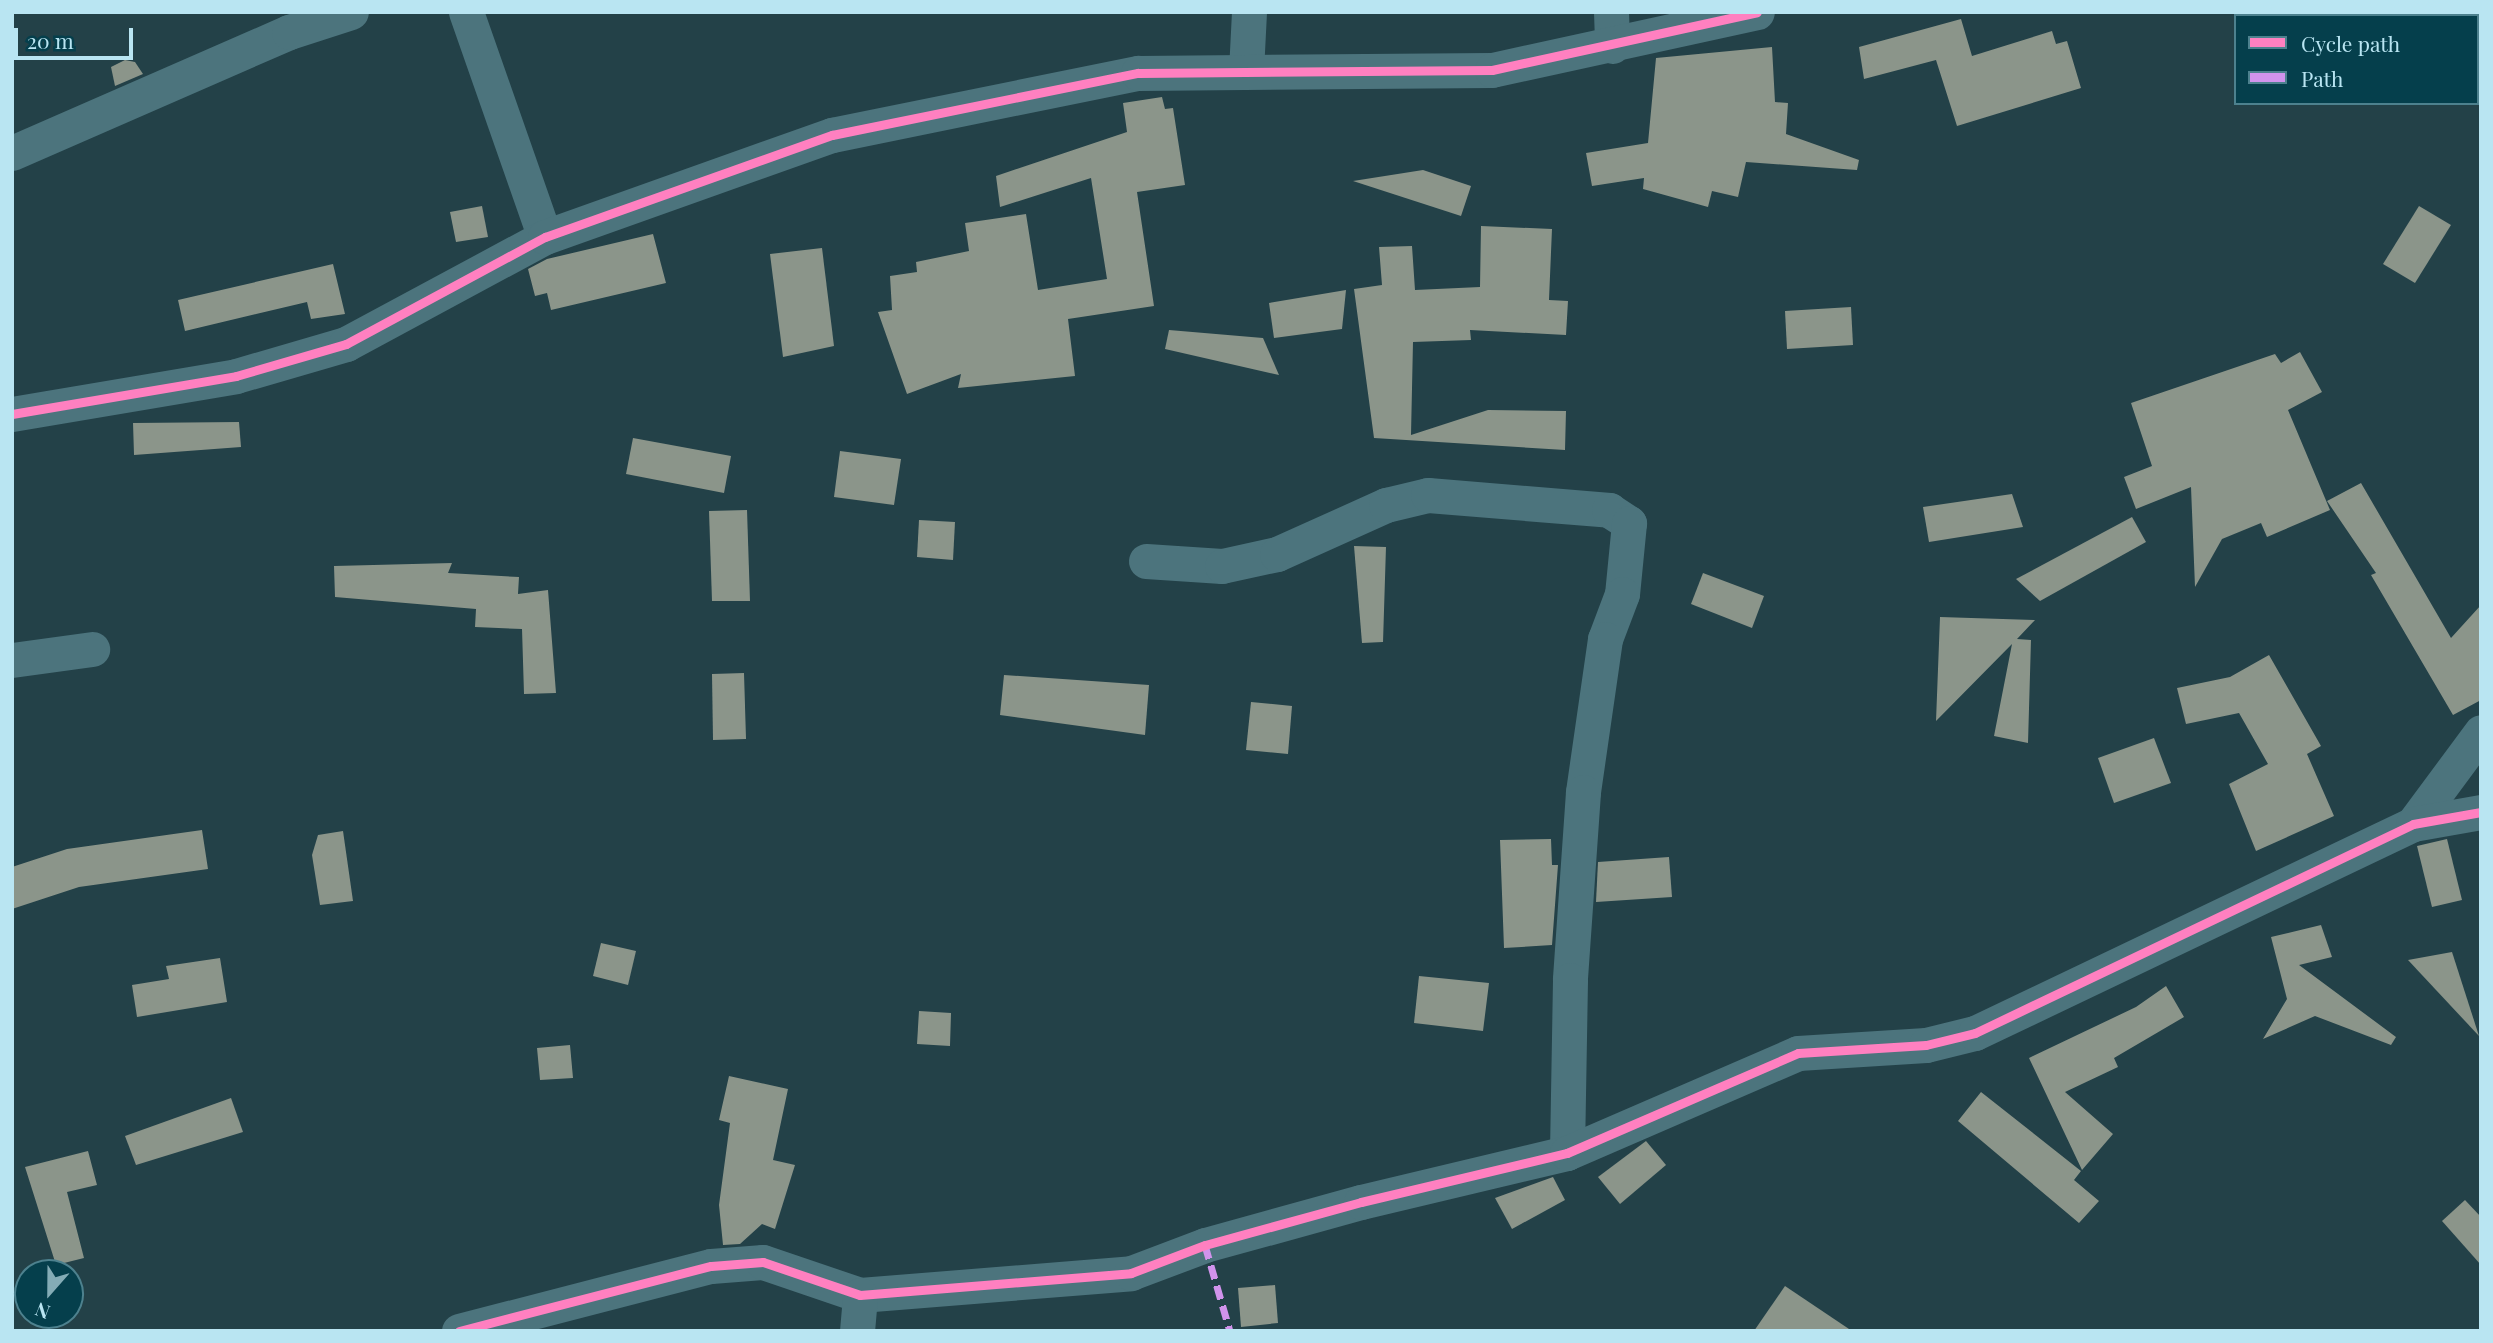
<!DOCTYPE html>
<style>
body{margin:0}
#map{position:relative;width:2493px;height:1343px;overflow:hidden;background:#234148;font-family:"Playfair Display",serif}
div>[style]{position:absolute}
.building>*{inset:0;background:#8b958a}
.minor>*{height:35px;margin:-17.5px;padding:0 17.5px;transform-origin:17.5px;border-radius:17.5px;background:#4c747d}
.quiet>*{height:7px;margin-top:-3.5px;transform-origin:0;background:repeating-linear-gradient(90deg,#d193ec 0 14px,transparent 0 21px)}
.cycleway>*{height:9px;margin:-4.5px;padding:0 4.5px;transform-origin:4.5px;border-radius:4.5px;background:#ff80c0}
span{translate:-50% -50%;white-space:nowrap;text-align:center;line-height:1.15;-webkit-text-stroke:7px #053f4c;paint-order:stroke}
.frame{position:absolute;inset:0;border:14px solid #b9e5f2;pointer-events:none}
.legend{position:absolute;left:2234px;top:14px;width:245px;height:91px;box-sizing:border-box;background:#053f4c;border:2px solid #4d818e;margin:0;padding:9px 12px;list-style:none;font-size:21px;color:#b9e5f2}
.legend li{display:flex;align-items:center;gap:14px;height:35px}
.legend b{width:35px;border:2px solid #4d818e}
.north{position:absolute;left:14px;top:1259px;width:70px;height:70px;box-sizing:border-box;background:#053f4c;border:2px solid #4d818e;border-radius:50%;rotate:201deg;font-size:19px;font-weight:700;line-height:28px;text-align:center;color:#b9e5f2}
.north::after{content:'';display:block;margin:auto;width:24px;height:32px;background:#84acb6;clip-path:polygon(50% 0,100% 100%,50% 72%,0 100%)}
.scale{position:absolute;left:14px;top:28px;width:119px;height:32px;box-sizing:border-box;border:4px solid #b9e5f2;border-top:0;padding-left:9px;font-size:21px;line-height:24px;white-space:nowrap;color:#b9e5f2;-webkit-text-stroke:5px #053f4c;paint-order:stroke}
</style>
<div id="map">
<div class="building">
<div style="clip-path:polygon(1961px 19px,1972px 56px,2052px 31px,2056px 44px,2067px 41px,2081px 88px,1957px 126px,1936px 60px,1864px 79px,1859px 47px)"></div>
<div style="clip-path:polygon(1772px 47px,1775px 102px,1788px 103px,1786px 134px,1859px 160px,1857px 170px,1746px 162px,1738px 197px,1712px 191px,1708px 207px,1643px 189px,1644px 178px,1592px 186px,1586px 153px,1648px 143px,1656px 58px)"></div>
<div style="clip-path:polygon(125px 60px,135px 62px,143px 74px,115px 86px,111px 67px)"></div>
<div style="clip-path:polygon(1162px 97px,1165px 109px,1173px 108px,1185px 185px,1137px 192px,1154px 306px,1068px 319px,1075px 376px,958px 388px,961px 374px,907px 394px,878px 312px,892px 310px,890px 276px,917px 272px,916px 262px,969px 251px,965px 223px,1026px 214px,1038px 290px,1107px 279px,1091px 178px,1000px 207px,996px 176px,1127px 132px,1123px 103px)"></div>
<div style="clip-path:polygon(1423px 170px,1471px 186px,1461px 216px,1353px 181px)"></div>
<div style="clip-path:polygon(482px 206px,488px 237px,456px 242px,450px 212px)"></div>
<div style="clip-path:polygon(2419px 206px,2451px 225px,2415px 283px,2383px 264px)"></div>
<div style="clip-path:polygon(1481px 226px,1552px 229px,1549px 300px,1568px 301px,1566px 335px,1470px 330px,1471px 340px,1413px 342px,1411px 435px,1488px 410px,1566px 411px,1565px 450px,1374px 438px,1354px 289px,1382px 285px,1379px 247px,1412px 246px,1415px 290px,1480px 287px)"></div>
<div style="clip-path:polygon(653px 234px,666px 283px,551px 310px,547px 293px,535px 296px,528px 269px,547px 259px)"></div>
<div style="clip-path:polygon(822px 248px,834px 346px,783px 357px,770px 254px)"></div>
<div style="clip-path:polygon(333px 264px,345px 314px,311px 319px,307px 302px,185px 331px,178px 300px)"></div>
<div style="clip-path:polygon(1346px 290px,1342px 329px,1274px 338px,1269px 303px)"></div>
<div style="clip-path:polygon(1851px 307px,1853px 345px,1787px 349px,1785px 311px)"></div>
<div style="clip-path:polygon(1169px 330px,1263px 338px,1279px 375px,1165px 349px)"></div>
<div style="clip-path:polygon(2300px 352px,2322px 392px,2288px 410px,2330px 510px,2267px 537px,2261px 523px,2222px 539px,2195px 587px,2191px 487px,2136px 509px,2124px 477px,2152px 466px,2131px 403px,2275px 354px,2281px 363px)"></div>
<div style="clip-path:polygon(239px 422px,241px 447px,134px 455px,133px 423px)"></div>
<div style="clip-path:polygon(633px 438px,731px 456px,724px 493px,626px 474px)"></div>
<div style="clip-path:polygon(840px 451px,901px 459px,894px 505px,834px 497px)"></div>
<div style="clip-path:polygon(2361px 483px,2451px 638px,2481px 605px,2481px 700px,2453px 715px,2371px 575px,2376px 573px,2327px 501px)"></div>
<div style="clip-path:polygon(2012px 494px,2023px 527px,1929px 542px,1923px 507px)"></div>
<div style="clip-path:polygon(747px 510px,750px 601px,712px 601px,709px 511px)"></div>
<div style="clip-path:polygon(2132px 517px,2146px 542px,2040px 601px,2016px 579px)"></div>
<div style="clip-path:polygon(919px 520px,955px 522px,953px 560px,917px 557px)"></div>
<div style="clip-path:polygon(1354px 546px,1386px 547px,1383px 642px,1362px 643px)"></div>
<div style="clip-path:polygon(452px 563px,448px 573px,519px 577px,518px 594px,548px 590px,556px 693px,524px 694px,522px 629px,475px 627px,476px 609px,335px 597px,334px 566px)"></div>
<div style="clip-path:polygon(1703px 573px,1764px 596px,1752px 628px,1691px 604px)"></div>
<div style="clip-path:polygon(1940px 617px,2035px 620px,2017px 639px,2031px 640px,2028px 743px,1994px 736px,2012px 644px,1936px 721px)"></div>
<div style="clip-path:polygon(2269px 655px,2321px 746px,2307px 754px,2334px 816px,2256px 851px,2229px 784px,2268px 764px,2239px 713px,2186px 724px,2177px 688px,2230px 677px)"></div>
<div style="clip-path:polygon(744px 673px,746px 739px,713px 740px,712px 674px)"></div>
<div style="clip-path:polygon(1004px 675px,1149px 685px,1145px 735px,1000px 715px)"></div>
<div style="clip-path:polygon(1251px 702px,1292px 706px,1288px 754px,1246px 750px)"></div>
<div style="clip-path:polygon(2154px 738px,2171px 783px,2114px 803px,2098px 758px)"></div>
<div style="clip-path:polygon(202px 830px,208px 869px,79px 887px,12px 909px,12px 867px,67px 849px)"></div>
<div style="clip-path:polygon(343px 831px,353px 901px,320px 905px,312px 855px,318px 835px)"></div>
<div style="clip-path:polygon(1551px 839px,1552px 865px,1558px 865px,1552px 945px,1504px 948px,1500px 840px)"></div>
<div style="clip-path:polygon(2447px 839px,2462px 900px,2432px 907px,2417px 846px)"></div>
<div style="clip-path:polygon(1669px 857px,1672px 897px,1596px 902px,1598px 862px)"></div>
<div style="clip-path:polygon(2321px 925px,2332px 957px,2299px 965px,2396px 1037px,2391px 1045px,2315px 1016px,2263px 1039px,2287px 999px,2271px 937px)"></div>
<div style="clip-path:polygon(601px 943px,636px 951px,628px 985px,593px 976px)"></div>
<div style="clip-path:polygon(2452px 952px,2479px 1036px,2408px 960px)"></div>
<div style="clip-path:polygon(220px 958px,227px 1002px,137px 1017px,132px 985px,169px 979px,166px 966px)"></div>
<div style="clip-path:polygon(1419px 976px,1489px 983px,1483px 1031px,1414px 1023px)"></div>
<div style="clip-path:polygon(2166px 986px,2184px 1017px,2114px 1058px,2118px 1067px,2065px 1092px,2113px 1134px,2082px 1170px,2029px 1058px,2136px 1007px)"></div>
<div style="clip-path:polygon(919px 1011px,951px 1013px,950px 1046px,917px 1044px)"></div>
<div style="clip-path:polygon(570px 1045px,573px 1078px,540px 1080px,537px 1048px)"></div>
<div style="clip-path:polygon(729px 1076px,788px 1089px,773px 1160px,795px 1165px,775px 1229px,762px 1224px,740px 1244px,723px 1245px,719px 1205px,730px 1123px,719px 1120px)"></div>
<div style="clip-path:polygon(1981px 1092px,2081px 1171px,2074px 1180px,2099px 1201px,2079px 1223px,1958px 1121px)"></div>
<div style="clip-path:polygon(231px 1098px,243px 1132px,136px 1165px,125px 1136px)"></div>
<div style="clip-path:polygon(1646px 1141px,1666px 1165px,1620px 1204px,1598px 1177px)"></div>
<div style="clip-path:polygon(88px 1151px,97px 1185px,67px 1192px,84px 1258px,56px 1265px,25px 1167px)"></div>
<div style="clip-path:polygon(1553px 1177px,1565px 1200px,1512px 1229px,1495px 1198px)"></div>
<div style="clip-path:polygon(2465px 1200px,2481px 1217px,2481px 1265px,2442px 1221px)"></div>
<div style="clip-path:polygon(1275px 1285px,1278px 1323px,1241px 1327px,1238px 1288px)"></div>
<div style="clip-path:polygon(1785px 1286px,1852px 1331px,1754px 1331px)"></div>
</div>
<div class="minor">
<div style="left:466px;top:12px;width:238px;rotate:70.7deg"></div>
<div style="left:1611px;top:12px;width:34px;rotate:88deg"></div>
<div style="left:1246px;top:71px;width:59px;rotate:-87.1deg"></div>
<div style="left:12px;top:153px;width:302px;rotate:-23.6deg"></div>
<div style="left:289px;top:32px;width:65px;rotate:-17.9deg"></div>
<div style="left:12px;top:414px;width:227px;rotate:-9.6deg"></div>
<div style="left:236px;top:376px;width:115px;rotate:-16.2deg"></div>
<div style="left:346px;top:344px;width:226px;rotate:-28.3deg"></div>
<div style="left:545px;top:237px;width:305px;rotate:-19.6deg"></div>
<div style="left:832px;top:135px;width:312px;rotate:-11.5deg"></div>
<div style="left:1138px;top:73px;width:354px;rotate:-0.5deg"></div>
<div style="left:1492px;top:70px;width:271px;rotate:-12.3deg"></div>
<div style="left:1146px;top:561px;width:76px;rotate:3.8deg"></div>
<div style="left:1222px;top:566px;width:56px;rotate:-12.3deg"></div>
<div style="left:1277px;top:554px;width:120px;rotate:-24.2deg"></div>
<div style="left:1386px;top:505px;width:43px;rotate:-13.4deg"></div>
<div style="left:1428px;top:495px;width:182px;rotate:4.7deg"></div>
<div style="left:1609px;top:510px;width:24px;rotate:33deg"></div>
<div style="left:1629px;top:523px;width:71px;rotate:95.6deg"></div>
<div style="left:1622px;top:594px;width:48px;rotate:110.7deg"></div>
<div style="left:1605px;top:639px;width:155px;rotate:98.2deg"></div>
<div style="left:1583px;top:792px;width:188px;rotate:94deg"></div>
<div style="left:1570px;top:980px;width:173px;rotate:91deg"></div>
<div style="left:12px;top:660px;width:81px;rotate:-7.8deg"></div>
<div style="left:2413px;top:824px;width:114px;rotate:-53.5deg"></div>
<div style="left:459px;top:1331px;width:260px;rotate:-14.5deg"></div>
<div style="left:711px;top:1266px;width:52px;rotate:-4.4deg"></div>
<div style="left:763px;top:1262px;width:102px;rotate:18.8deg"></div>
<div style="left:860px;top:1295px;width:272px;rotate:-4.6deg"></div>
<div style="left:1131px;top:1273px;width:79px;rotate:-20.7deg"></div>
<div style="left:1205px;top:1245px;width:162px;rotate:-15.4deg"></div>
<div style="left:1361px;top:1202px;width:212px;rotate:-13.4deg"></div>
<div style="left:1567px;top:1153px;width:252px;rotate:-23.4deg"></div>
<div style="left:1798px;top:1053px;width:128px;rotate:-3.6deg"></div>
<div style="left:1926px;top:1045px;width:50px;rotate:-13.8deg"></div>
<div style="left:1975px;top:1033px;width:485px;rotate:-25.5deg"></div>
<div style="left:2413px;top:824px;width:69px;rotate:-10deg"></div>
<div style="left:857px;top:1331px;width:36px;rotate:-85deg"></div>
</div>
<div class="quiet">
<div style="left:1205px;top:1245px;width:90px;rotate:73.8deg"></div>
</div>
<div class="cycleway">
<div style="left:12px;top:414px;width:227px;rotate:-9.6deg"></div>
<div style="left:236px;top:376px;width:115px;rotate:-16.2deg"></div>
<div style="left:346px;top:344px;width:226px;rotate:-28.3deg"></div>
<div style="left:545px;top:237px;width:305px;rotate:-19.6deg"></div>
<div style="left:832px;top:135px;width:312px;rotate:-11.5deg"></div>
<div style="left:1138px;top:73px;width:354px;rotate:-0.5deg"></div>
<div style="left:1492px;top:70px;width:271px;rotate:-12.3deg"></div>
<div style="left:459px;top:1331px;width:260px;rotate:-14.5deg"></div>
<div style="left:711px;top:1266px;width:52px;rotate:-4.4deg"></div>
<div style="left:763px;top:1262px;width:102px;rotate:18.8deg"></div>
<div style="left:860px;top:1295px;width:272px;rotate:-4.6deg"></div>
<div style="left:1131px;top:1273px;width:79px;rotate:-20.7deg"></div>
<div style="left:1205px;top:1245px;width:162px;rotate:-15.4deg"></div>
<div style="left:1361px;top:1202px;width:212px;rotate:-13.4deg"></div>
<div style="left:1567px;top:1153px;width:252px;rotate:-23.4deg"></div>
<div style="left:1798px;top:1053px;width:128px;rotate:-3.6deg"></div>
<div style="left:1926px;top:1045px;width:50px;rotate:-13.8deg"></div>
<div style="left:1975px;top:1033px;width:485px;rotate:-25.5deg"></div>
<div style="left:2413px;top:824px;width:69px;rotate:-10deg"></div>
</div>
<div class="frame"></div>
<ul class="legend">
<li><b style="height:9px;background:#ff80c0"></b>Cycle path</li>
<li><b style="height:9px;background:#d193ec"></b>Path</li>
</ul>
<div class="north">N</div>
<div class="scale">20 m</div>
</div>
